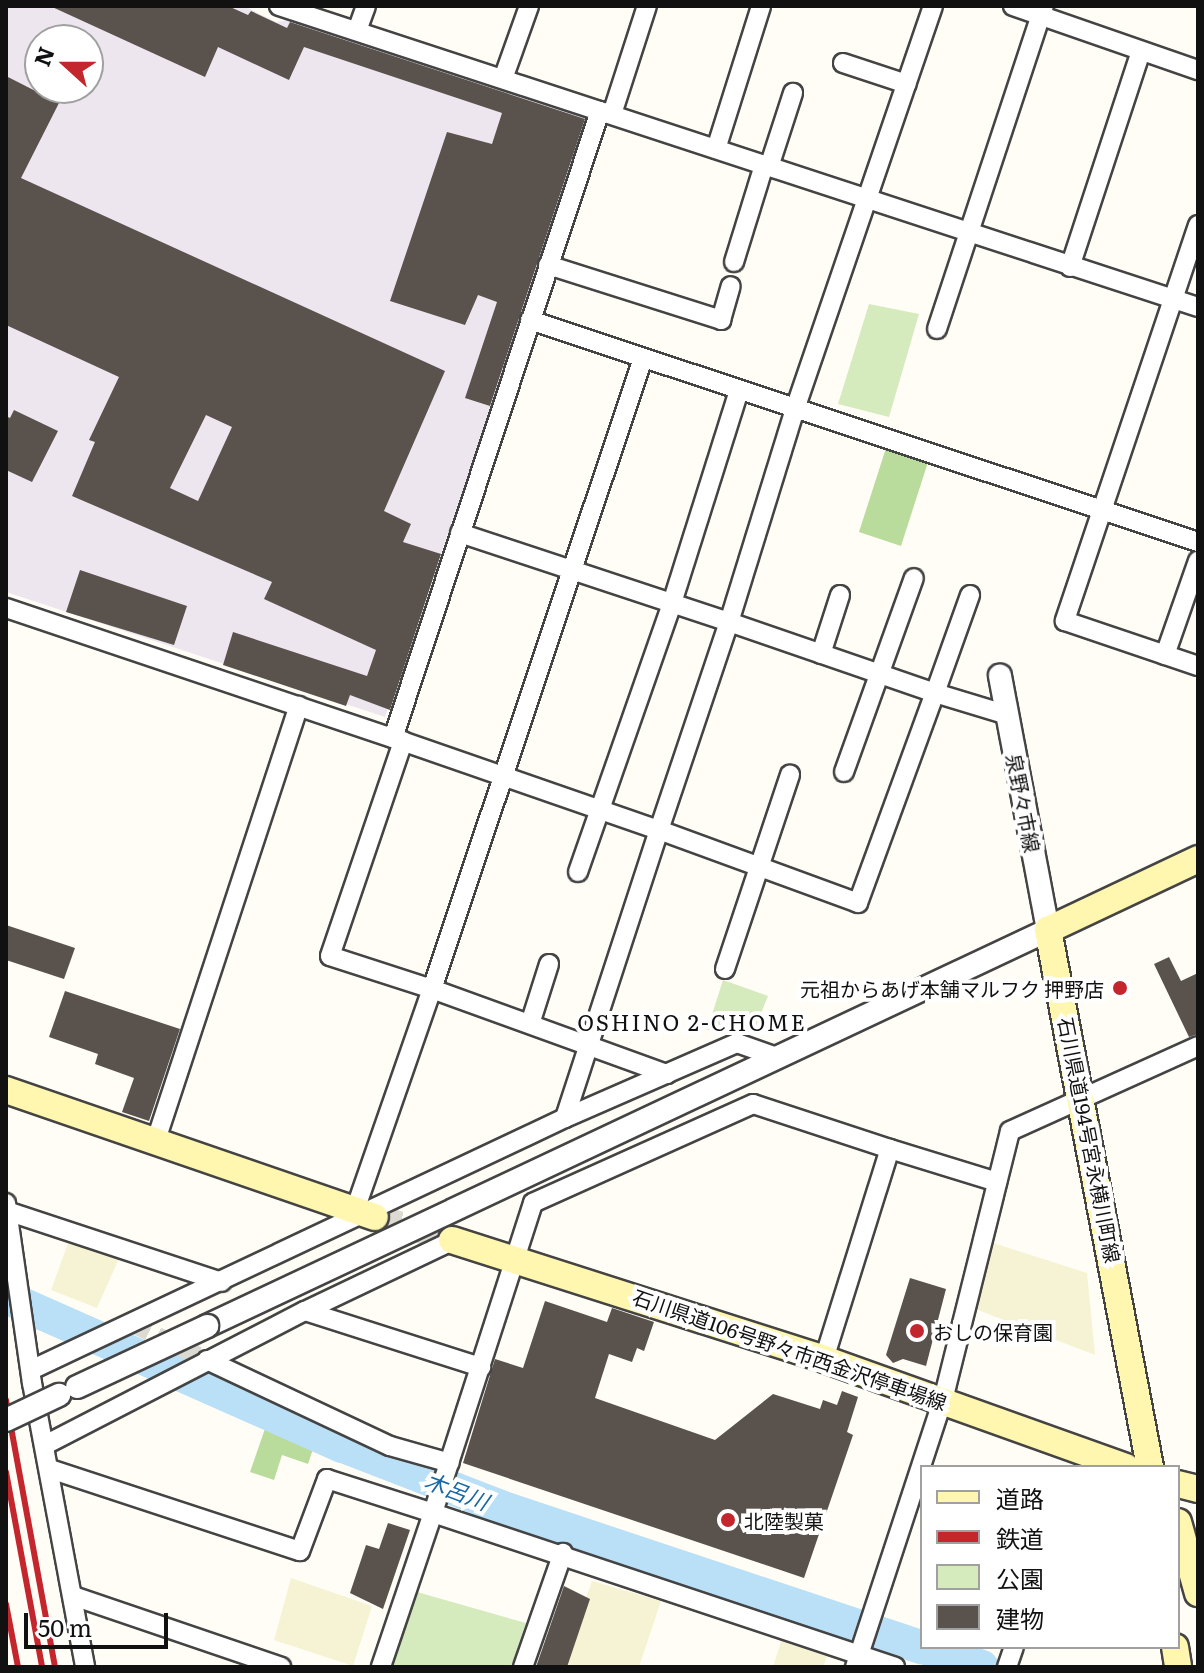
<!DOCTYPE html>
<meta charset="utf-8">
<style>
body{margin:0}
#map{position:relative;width:1204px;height:1673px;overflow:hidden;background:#fffdf5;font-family:Literata,"Noto Sans JP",serif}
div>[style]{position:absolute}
.industrial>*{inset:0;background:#eee6ef}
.farmland>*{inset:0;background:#f6f3d4}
.green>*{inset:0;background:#d5ebbd}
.forest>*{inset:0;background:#b9dc9c}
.river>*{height:34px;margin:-17px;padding:0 17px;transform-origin:17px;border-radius:17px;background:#b9e0f7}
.building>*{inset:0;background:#5a524d}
.minor-tunnel>*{height:18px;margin-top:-9px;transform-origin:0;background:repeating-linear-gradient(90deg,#dbdad3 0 18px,transparent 0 27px)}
.secondary-tunnel>*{height:26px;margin-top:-13px;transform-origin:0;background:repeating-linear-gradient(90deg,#dbdad3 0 26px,transparent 0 39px)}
.roads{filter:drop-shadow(2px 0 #444) drop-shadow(-2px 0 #444) drop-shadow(0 2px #444) drop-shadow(0 -2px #444)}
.minor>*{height:18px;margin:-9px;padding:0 9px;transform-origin:9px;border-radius:9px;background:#fff}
.tertiary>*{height:22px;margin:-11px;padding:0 11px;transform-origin:11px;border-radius:11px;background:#fff}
.secondary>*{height:26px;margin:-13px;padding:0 13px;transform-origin:13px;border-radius:13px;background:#fff6b0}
.rail>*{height:6px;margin:-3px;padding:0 3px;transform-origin:3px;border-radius:3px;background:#c4262e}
.bridges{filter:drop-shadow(2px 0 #444) drop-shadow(-2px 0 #444) drop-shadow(0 2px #444) drop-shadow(0 -2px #444)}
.tertiary-bridge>*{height:22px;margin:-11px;padding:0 11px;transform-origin:11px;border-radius:11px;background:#fff}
.dots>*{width:22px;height:22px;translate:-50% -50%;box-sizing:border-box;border:4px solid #fff;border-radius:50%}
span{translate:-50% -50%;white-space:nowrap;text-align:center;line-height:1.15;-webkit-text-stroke:8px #fff;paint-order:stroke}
.street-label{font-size:20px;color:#111}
.poi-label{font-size:20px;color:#111}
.right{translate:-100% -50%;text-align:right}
.left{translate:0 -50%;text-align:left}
.neighbourhood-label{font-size:22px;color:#111;letter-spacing:2px}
.water-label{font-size:22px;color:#1768a6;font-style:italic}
.frame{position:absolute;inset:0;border:8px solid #111;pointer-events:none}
.legend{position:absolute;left:920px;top:1465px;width:260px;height:184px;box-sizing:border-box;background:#fff;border:2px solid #a0a0a0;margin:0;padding:10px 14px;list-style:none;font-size:24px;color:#111}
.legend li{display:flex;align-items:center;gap:16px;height:40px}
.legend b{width:40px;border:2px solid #a0a0a0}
.north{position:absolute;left:24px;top:24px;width:80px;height:80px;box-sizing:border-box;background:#fff;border:2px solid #a0a0a0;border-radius:50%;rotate:291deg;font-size:22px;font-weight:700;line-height:32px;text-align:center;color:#111}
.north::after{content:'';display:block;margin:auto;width:28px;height:36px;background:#c4262e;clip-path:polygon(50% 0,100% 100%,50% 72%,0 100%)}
.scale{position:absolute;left:24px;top:1613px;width:144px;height:36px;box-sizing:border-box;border:4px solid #111;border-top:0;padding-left:10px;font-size:24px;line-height:28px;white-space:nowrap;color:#111;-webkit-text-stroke:6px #fff;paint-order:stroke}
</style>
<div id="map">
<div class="industrial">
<div style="clip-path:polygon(evenodd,6px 6px,244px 6px,276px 22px,296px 18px,591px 117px,385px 717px,6px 592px,6px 6px,40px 40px,88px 40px,88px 88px,40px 88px,40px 40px)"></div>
</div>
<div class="farmland">
<div style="clip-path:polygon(71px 1235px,121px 1254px,97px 1308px,51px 1290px)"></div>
<div style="clip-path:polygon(984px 1240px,1087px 1273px,1095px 1355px,965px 1305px)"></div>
<div style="clip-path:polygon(291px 1578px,372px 1606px,353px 1666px,274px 1640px)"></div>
<div style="clip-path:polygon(592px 1581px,661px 1601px,639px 1667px,561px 1667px)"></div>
<div style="clip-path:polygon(781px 1641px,827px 1656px,823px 1667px,773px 1667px)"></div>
</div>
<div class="green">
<div style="clip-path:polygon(869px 304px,919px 314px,889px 417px,838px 404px)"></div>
<div style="clip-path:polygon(723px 980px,768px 996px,755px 1028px,707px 1030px)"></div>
<div style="clip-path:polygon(417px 1592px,526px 1623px,511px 1667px,392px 1667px)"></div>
</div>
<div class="forest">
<div style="clip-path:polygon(887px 445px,929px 459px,901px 546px,859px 532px)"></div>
<div style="clip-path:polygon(269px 1417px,318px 1434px,308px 1464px,282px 1455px,274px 1480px,250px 1472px)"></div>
</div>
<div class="river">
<div style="left:6px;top:1297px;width:368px;rotate:23.9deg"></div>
<div style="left:343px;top:1446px;width:178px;rotate:21.1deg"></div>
<div style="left:509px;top:1510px;width:435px;rotate:18.4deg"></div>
<div style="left:923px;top:1647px;width:62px;rotate:18.7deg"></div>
</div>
<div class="building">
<div style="clip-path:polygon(50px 6px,228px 6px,248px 15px,251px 11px,287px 28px,290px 22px,585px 119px,490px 406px,465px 398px,497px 302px,478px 295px,465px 325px,390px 301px,447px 132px,492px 144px,502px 113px,304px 47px,289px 80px,218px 47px,205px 77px)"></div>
<div style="clip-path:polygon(evenodd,6px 76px,59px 103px,21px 178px,445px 371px,384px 511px,411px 524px,403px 542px,441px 554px,390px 710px,350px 695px,346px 706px,223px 665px,233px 632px,367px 676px,376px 650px,264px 599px,272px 582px,72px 496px,95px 442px,89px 440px,119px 377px,6px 325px,6px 76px,206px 415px,232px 427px,198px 501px,170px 488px,206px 415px)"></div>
<div style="clip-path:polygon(14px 410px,58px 431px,32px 482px,6px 470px,6px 416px,10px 418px)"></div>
<div style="clip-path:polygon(80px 570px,187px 606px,174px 645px,66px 612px)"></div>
<div style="clip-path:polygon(6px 925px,75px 948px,64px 979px,6px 960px)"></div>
<div style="clip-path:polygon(1169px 957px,1181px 981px,1198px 973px,1198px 1034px,1189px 1037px,1154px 964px)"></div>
<div style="clip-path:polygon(65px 991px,180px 1029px,149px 1121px,122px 1112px,134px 1078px,95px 1064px,98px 1054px,49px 1037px)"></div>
<div style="clip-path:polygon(910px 1278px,946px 1289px,926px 1366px,903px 1359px,893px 1363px,886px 1355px)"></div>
<div style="clip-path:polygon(545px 1301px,607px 1322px,612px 1308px,654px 1322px,644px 1351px,637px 1348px,632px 1362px,609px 1354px,595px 1398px,715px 1440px,773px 1394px,820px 1409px,823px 1400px,837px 1405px,842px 1391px,858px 1397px,847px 1432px,853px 1435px,804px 1578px,463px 1463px,495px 1359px,523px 1368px)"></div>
<div style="clip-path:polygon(388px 1523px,410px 1530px,383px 1609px,350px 1593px,366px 1545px,379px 1549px)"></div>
<div style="clip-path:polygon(564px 1586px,590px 1599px,567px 1667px,536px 1667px)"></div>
</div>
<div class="minor-tunnel">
<div style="left:133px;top:1324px;width:82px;rotate:25.9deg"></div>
</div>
<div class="secondary-tunnel">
<div style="left:375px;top:1217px;width:80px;rotate:16.6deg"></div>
</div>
<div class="roads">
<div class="minor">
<div style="left:279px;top:6px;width:967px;rotate:18.14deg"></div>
<div style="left:933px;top:6px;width:426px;rotate:108.9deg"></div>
<div style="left:795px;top:409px;width:223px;rotate:107.2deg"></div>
<div style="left:729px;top:622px;width:218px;rotate:19deg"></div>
<div style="left:935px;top:693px;width:104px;rotate:-70.3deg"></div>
<div style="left:1013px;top:6px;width:196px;rotate:19.1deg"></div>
<div style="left:358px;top:28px;width:23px;rotate:-70deg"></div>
<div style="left:843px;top:63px;width:67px;rotate:18.2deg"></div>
<div style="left:504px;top:76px;width:74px;rotate:-70.3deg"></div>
<div style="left:600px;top:111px;width:660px;rotate:108.27deg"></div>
<div style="left:393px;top:738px;width:281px;rotate:19.1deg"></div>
<div style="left:659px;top:830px;width:303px;rotate:108.1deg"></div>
<div style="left:565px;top:1118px;width:188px;rotate:-23.6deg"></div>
<div style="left:737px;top:1043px;width:42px;rotate:19.3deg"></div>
<div style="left:613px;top:111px;width:110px;rotate:-72.1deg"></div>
<div style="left:716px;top:149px;width:150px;rotate:-72.5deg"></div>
<div style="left:769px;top:167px;width:78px;rotate:-72deg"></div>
<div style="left:1198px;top:225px;width:418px;rotate:108.6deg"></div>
<div style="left:1065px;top:621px;width:140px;rotate:18.7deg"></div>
<div style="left:734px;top:262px;width:102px;rotate:-72.8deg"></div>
<div style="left:548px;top:265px;width:182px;rotate:17.6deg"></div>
<div style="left:721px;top:320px;width:35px;rotate:-74deg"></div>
<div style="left:1070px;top:267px;width:227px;rotate:-71.8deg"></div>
<div style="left:530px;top:320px;width:704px;rotate:18.38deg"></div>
<div style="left:937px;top:329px;width:340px;rotate:-71.7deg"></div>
<div style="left:643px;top:358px;width:665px;rotate:108.49deg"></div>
<div style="left:432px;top:989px;width:250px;rotate:19.9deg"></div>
<div style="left:460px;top:533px;width:283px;rotate:18.3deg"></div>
<div style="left:729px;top:622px;width:219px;rotate:108.6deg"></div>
<div style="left:659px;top:830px;width:212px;rotate:20.1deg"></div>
<div style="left:858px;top:903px;width:224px;rotate:-69.9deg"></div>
<div style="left:935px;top:693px;width:76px;rotate:16.8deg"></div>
<div style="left:6px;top:608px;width:408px;rotate:18.6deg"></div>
<div style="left:821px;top:654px;width:62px;rotate:-72.1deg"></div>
<div style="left:1165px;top:655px;width:100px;rotate:-70.7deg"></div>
<div style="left:844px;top:772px;width:206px;rotate:-70.2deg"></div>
<div style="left:578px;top:872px;width:285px;rotate:-70.7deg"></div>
<div style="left:672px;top:603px;width:223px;rotate:-72.5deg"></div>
<div style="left:725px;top:969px;width:205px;rotate:-71.5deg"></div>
<div style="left:530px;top:1024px;width:63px;rotate:-72.4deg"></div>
<div style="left:156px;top:1140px;width:457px;rotate:-71.8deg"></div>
<div style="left:890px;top:1149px;width:112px;rotate:17.1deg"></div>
<div style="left:6px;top:1203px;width:182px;rotate:81.8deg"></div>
<div style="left:32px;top:1383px;width:289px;rotate:79.4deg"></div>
<div style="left:355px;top:1210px;width:234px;rotate:-70.8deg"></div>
<div style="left:432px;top:989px;width:107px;rotate:-162.1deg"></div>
<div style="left:330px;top:956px;width:227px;rotate:-71.2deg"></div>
<div style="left:7px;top:1211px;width:226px;rotate:18.3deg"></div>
<div style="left:305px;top:1311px;width:165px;rotate:-25.5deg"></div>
<div style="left:824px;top:1359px;width:220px;rotate:-72.6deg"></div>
<div style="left:890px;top:1149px;width:144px;rotate:-161.8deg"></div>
<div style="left:753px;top:1104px;width:241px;rotate:155.8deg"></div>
<div style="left:533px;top:1203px;width:326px;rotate:107.9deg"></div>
<div style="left:433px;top:1513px;width:487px;rotate:18.4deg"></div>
<div style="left:207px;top:1360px;width:202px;rotate:25.2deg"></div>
<div style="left:390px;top:1446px;width:62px;rotate:15.8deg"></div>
<div style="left:31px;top:1370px;width:590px;rotate:-25.26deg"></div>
<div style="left:45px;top:1445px;width:292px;rotate:-27.3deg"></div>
<div style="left:305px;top:1311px;width:185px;rotate:17.7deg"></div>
<div style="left:50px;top:1469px;width:263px;rotate:18.2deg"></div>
<div style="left:300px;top:1551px;width:77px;rotate:-69.4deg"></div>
<div style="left:327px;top:1479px;width:111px;rotate:17.8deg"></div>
<div style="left:433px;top:1513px;width:163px;rotate:108.7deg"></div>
<div style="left:73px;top:1596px;width:220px;rotate:18.8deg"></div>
<div style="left:523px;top:1667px;width:121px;rotate:-70.7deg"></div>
<div style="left:855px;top:1667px;width:281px;rotate:-71.8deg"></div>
<div style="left:943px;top:1400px;width:277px;rotate:-76deg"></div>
<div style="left:1010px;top:1131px;width:206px;rotate:-24.3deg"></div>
<div style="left:1007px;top:1667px;width:21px;rotate:-71deg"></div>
</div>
<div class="tertiary">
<div style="left:207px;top:1326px;width:930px;rotate:-25.21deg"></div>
<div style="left:1048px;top:930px;width:259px;rotate:-100.7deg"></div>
</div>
<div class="secondary">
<div style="left:6px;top:1090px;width:390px;rotate:19deg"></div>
<div style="left:452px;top:1240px;width:391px;rotate:17.7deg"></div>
<div style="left:824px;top:1359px;width:321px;rotate:19.7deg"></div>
<div style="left:1150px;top:1467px;width:547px;rotate:-100.75deg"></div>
<div style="left:1048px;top:930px;width:166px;rotate:-25.3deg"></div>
<div style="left:1178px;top:1484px;width:21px;rotate:14deg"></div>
<div style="left:1178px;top:1522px;width:74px;rotate:74.3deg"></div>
<div style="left:1175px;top:1647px;width:20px;rotate:81deg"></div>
</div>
</div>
<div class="rail">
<div style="left:6px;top:1400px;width:271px;rotate:79.6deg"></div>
<div style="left:6px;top:1472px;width:198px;rotate:79.5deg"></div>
<div style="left:6px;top:1604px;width:64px;rotate:79.2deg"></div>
</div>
<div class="bridges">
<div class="tertiary-bridge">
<div style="left:77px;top:1387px;width:144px;rotate:-25.1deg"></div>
<div style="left:6px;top:1420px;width:59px;rotate:-25.3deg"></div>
</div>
</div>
<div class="dots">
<div style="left:1120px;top:988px;background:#c4262e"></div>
<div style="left:917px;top:1331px;background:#c4262e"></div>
<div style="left:728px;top:1520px;background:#c4262e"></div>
</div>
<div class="street-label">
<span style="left:1024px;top:803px;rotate:79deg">泉野々市線</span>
<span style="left:1090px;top:1140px;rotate:79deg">石川県道194号宮永横川町線</span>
<span style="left:790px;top:1349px;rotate:19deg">石川県道106号野々市西金沢停車場線</span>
</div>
<div class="poi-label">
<span class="right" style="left:1104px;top:988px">元祖からあげ本舗マルフク 押野店</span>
<span class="left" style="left:933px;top:1331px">おしの保育園</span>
<span class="left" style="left:744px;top:1520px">北陸製菓</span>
</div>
<div class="neighbourhood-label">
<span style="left:692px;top:1022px">OSHINO 2-CHOME</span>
</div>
<div class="water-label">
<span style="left:457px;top:1490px;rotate:21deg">木呂川</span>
</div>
<div class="frame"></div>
<ul class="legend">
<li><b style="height:10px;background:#fff6b0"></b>道路</li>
<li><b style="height:10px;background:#c4262e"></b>鉄道</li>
<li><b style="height:22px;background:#d5ebbd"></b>公園</li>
<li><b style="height:22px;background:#5a524d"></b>建物</li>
</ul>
<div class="north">N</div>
<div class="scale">50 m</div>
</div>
